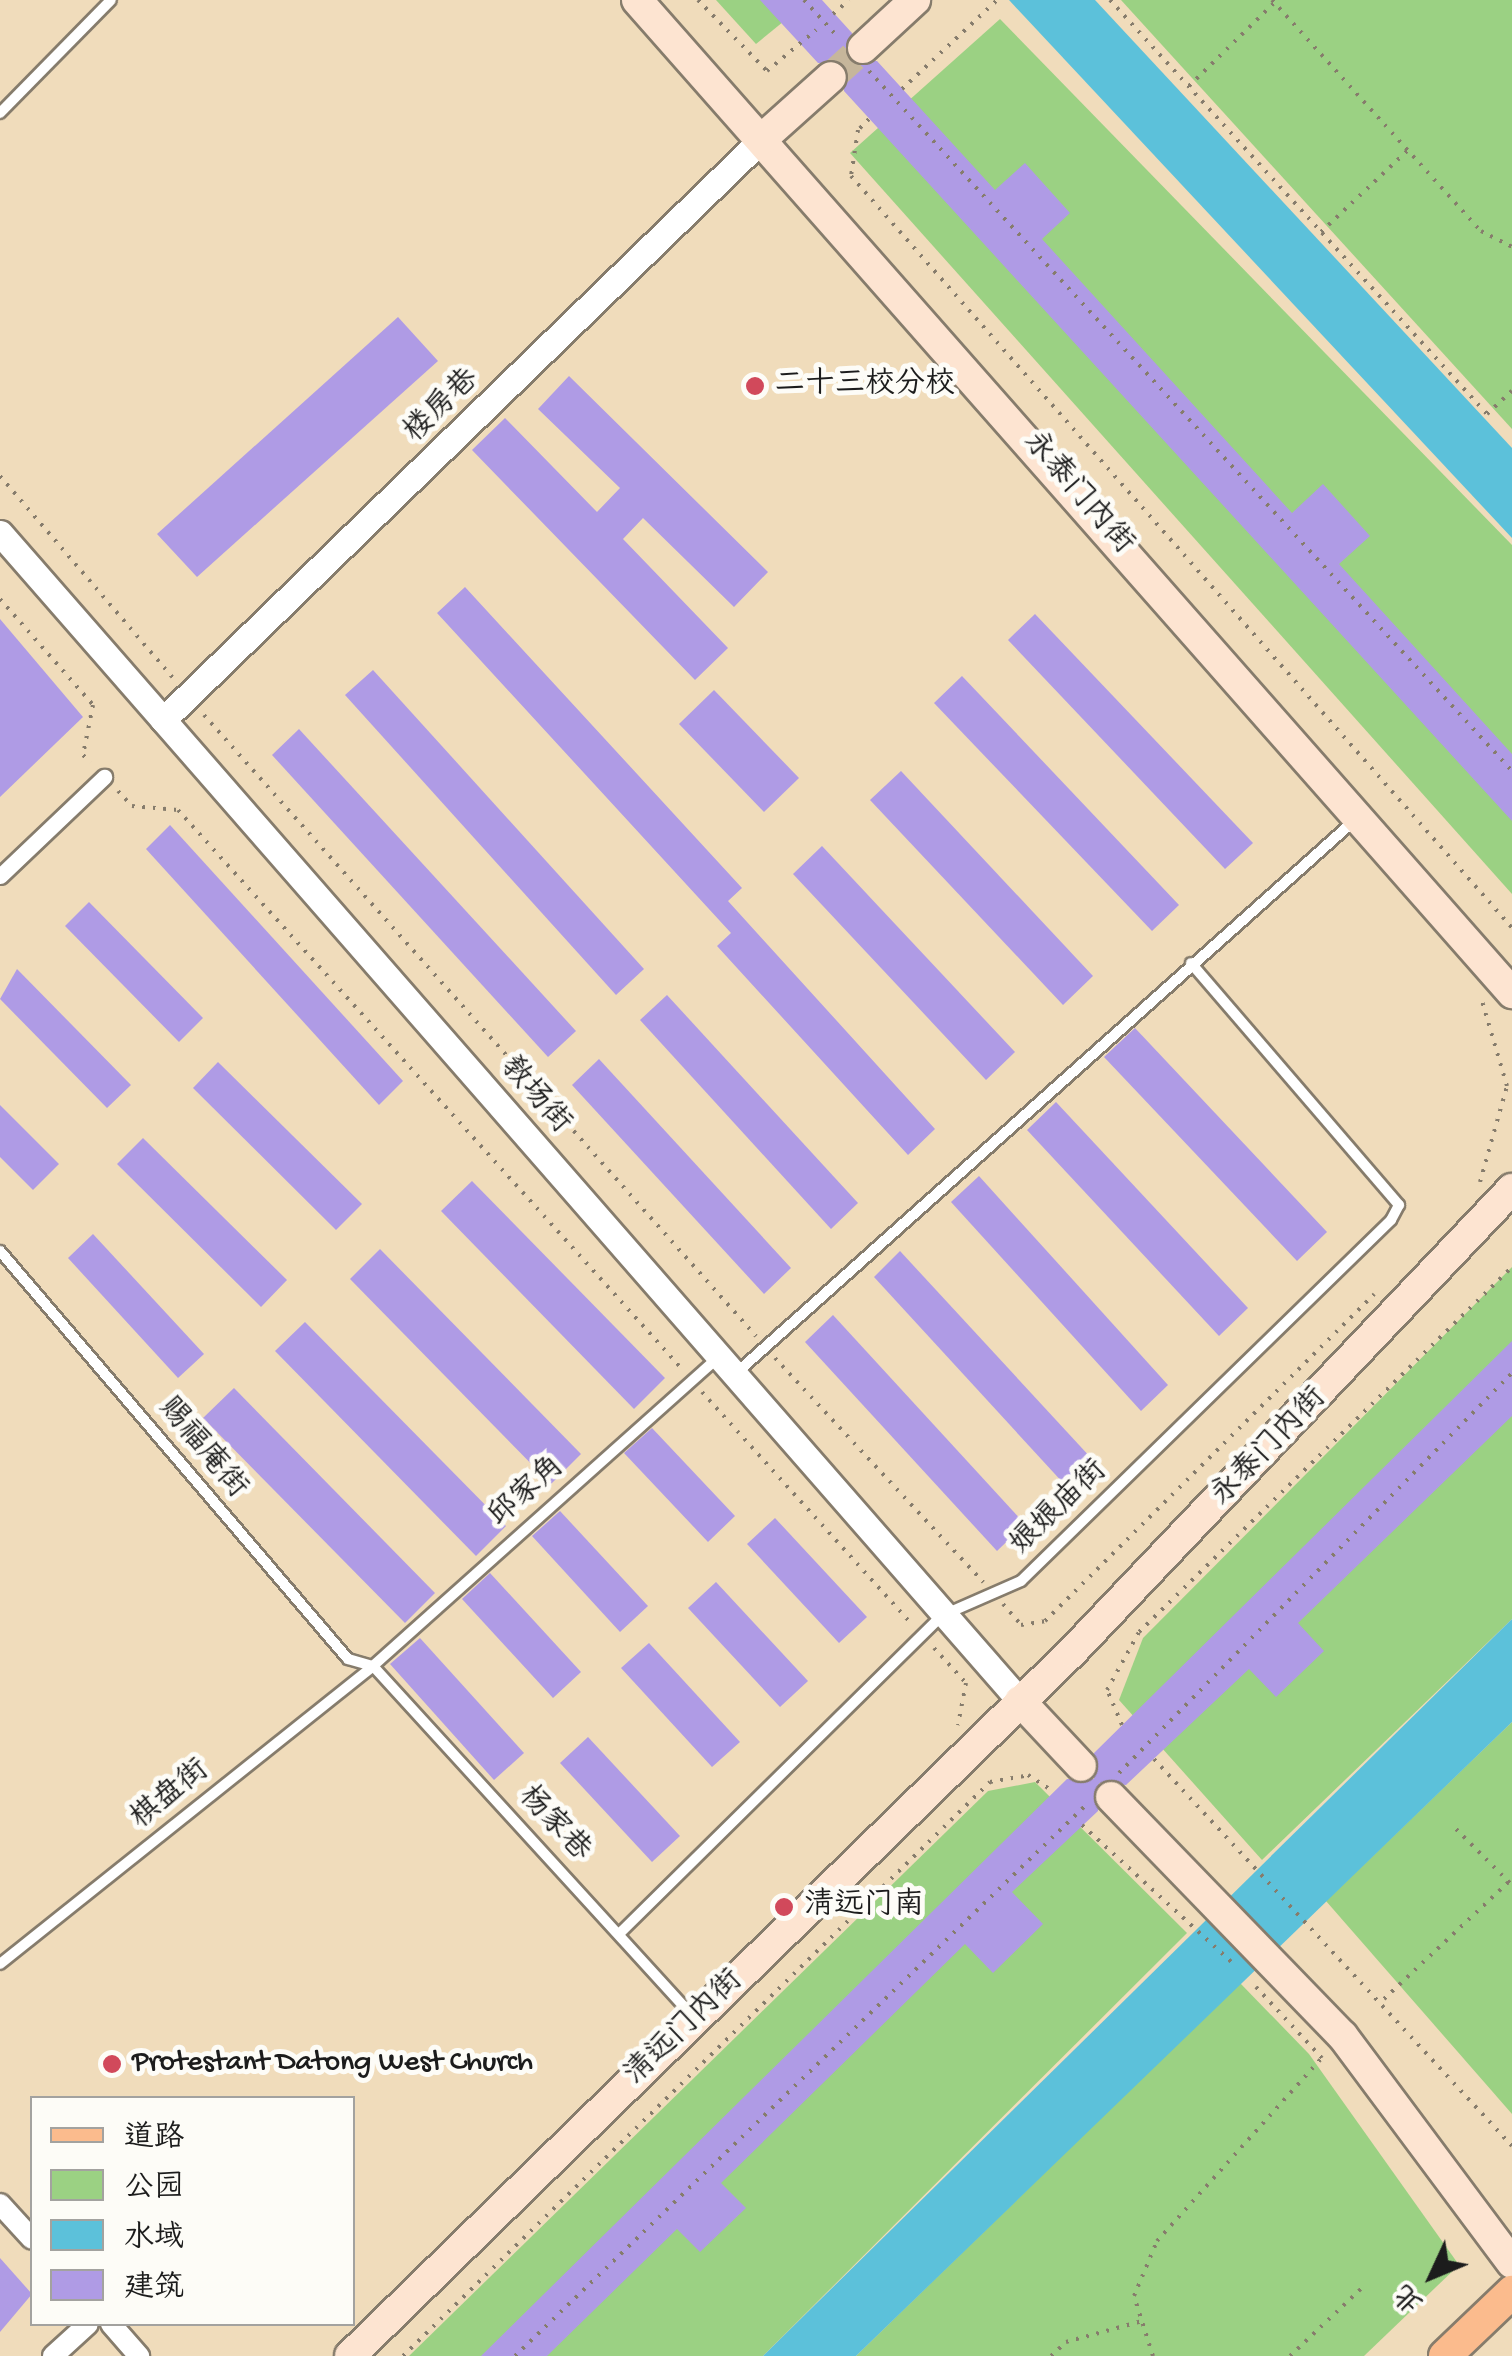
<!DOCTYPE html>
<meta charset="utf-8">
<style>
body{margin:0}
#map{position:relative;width:1512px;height:2356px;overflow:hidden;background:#f0dcbb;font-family:"Gochi Hand","LXGW WenKai TC",sans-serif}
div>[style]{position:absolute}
.green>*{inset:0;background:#9bd183}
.water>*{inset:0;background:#5cc1da}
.building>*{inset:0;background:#af9be5}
.secondary-tunnel>*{height:30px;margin-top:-15px;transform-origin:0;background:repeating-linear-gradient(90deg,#c6b69b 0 30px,transparent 0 45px)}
.path>*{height:4px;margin-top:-2px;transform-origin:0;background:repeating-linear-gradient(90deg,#867c6c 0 2.5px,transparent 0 10.5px)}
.roads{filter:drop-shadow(2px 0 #867c6c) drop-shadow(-2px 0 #867c6c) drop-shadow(0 2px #867c6c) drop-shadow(0 -2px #867c6c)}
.service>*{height:10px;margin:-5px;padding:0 5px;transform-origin:5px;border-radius:5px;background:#fff}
.pedestrian>*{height:15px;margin:-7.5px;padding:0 7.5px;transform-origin:7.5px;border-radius:7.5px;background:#fff}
.minor>*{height:20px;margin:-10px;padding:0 10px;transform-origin:10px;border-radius:10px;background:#fff}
.tertiary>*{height:25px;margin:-12.5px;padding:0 12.5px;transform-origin:12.5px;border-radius:12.5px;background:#fff}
.secondary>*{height:30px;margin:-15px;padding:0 15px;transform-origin:15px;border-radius:15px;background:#fde4d1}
.primary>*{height:32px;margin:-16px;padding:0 16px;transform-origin:16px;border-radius:16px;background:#fbbb8d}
.dots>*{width:28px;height:28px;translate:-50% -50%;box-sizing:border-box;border:5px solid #fdfcf7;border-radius:50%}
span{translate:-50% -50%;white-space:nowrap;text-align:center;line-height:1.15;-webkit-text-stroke:10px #fdfcf7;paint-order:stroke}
.poi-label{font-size:30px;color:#1c1c1c}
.left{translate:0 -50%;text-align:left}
.street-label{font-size:30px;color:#1c1c1c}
.legend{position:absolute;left:30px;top:2096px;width:325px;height:230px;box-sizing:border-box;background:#fdfcf7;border:2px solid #a3a29f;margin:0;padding:12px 18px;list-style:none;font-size:30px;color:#1c1c1c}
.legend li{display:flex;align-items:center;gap:20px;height:50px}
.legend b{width:50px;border:2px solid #a3a29f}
.north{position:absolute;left:1382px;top:2226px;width:100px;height:100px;-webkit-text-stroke:8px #fdfcf7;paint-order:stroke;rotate:226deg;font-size:28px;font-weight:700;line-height:40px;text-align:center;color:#1c1c1c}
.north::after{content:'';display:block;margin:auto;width:35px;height:45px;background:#1c1c1c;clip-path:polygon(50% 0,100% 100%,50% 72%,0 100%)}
</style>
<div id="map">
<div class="green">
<div style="clip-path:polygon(716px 0,810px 0,756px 44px)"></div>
<div style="clip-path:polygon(1121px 0,1512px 0,1512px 429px)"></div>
<div style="clip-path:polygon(1000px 19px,1512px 545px,1512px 894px,850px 153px)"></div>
<div style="clip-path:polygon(1512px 1267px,1512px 1619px,1262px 1860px,1119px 1700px,1143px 1638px)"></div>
<div style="clip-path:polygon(1512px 1722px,1512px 2114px,1326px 1901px)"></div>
<div style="clip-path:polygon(1035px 1782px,1187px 1933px,763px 2356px,409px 2356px,988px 1791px)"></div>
<div style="clip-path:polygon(1240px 1983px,1309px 2054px,1459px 2265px,1364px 2356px,856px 2356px)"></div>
</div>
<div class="water">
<div style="clip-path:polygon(1009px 0,1095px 0,1512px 448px,1512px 538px)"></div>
<div style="clip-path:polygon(1512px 1619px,1512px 1722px,856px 2356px,763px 2356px)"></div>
</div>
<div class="building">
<div style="clip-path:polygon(760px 0,822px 0,852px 33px,849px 60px,877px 61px,995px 190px,1025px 163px,1070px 213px,1042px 239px,1292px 513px,1323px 484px,1370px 536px,1339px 564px,1512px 754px,1512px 821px,844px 91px,844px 64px,818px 63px)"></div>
<div style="clip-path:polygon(398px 317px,438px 361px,197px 577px,157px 534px)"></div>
<div style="clip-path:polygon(569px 376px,768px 572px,734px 607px,643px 518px,623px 539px,728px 648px,695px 680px,472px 450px,505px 418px,597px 512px,620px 488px,538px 409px)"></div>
<div style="clip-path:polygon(465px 587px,742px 888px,728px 901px,935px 1129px,908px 1155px,717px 946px,731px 933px,437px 613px)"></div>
<div style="clip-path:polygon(1035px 614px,1253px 843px,1225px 869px,1008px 640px)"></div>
<div style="clip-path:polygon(0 619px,83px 717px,0 797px)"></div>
<div style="clip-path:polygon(373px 670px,644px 969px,616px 995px,345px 695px)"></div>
<div style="clip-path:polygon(962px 676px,1179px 905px,1152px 931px,934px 703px)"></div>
<div style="clip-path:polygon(714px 690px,799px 778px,764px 812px,679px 724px)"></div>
<div style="clip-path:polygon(299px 729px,576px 1031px,548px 1057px,272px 755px)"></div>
<div style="clip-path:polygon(901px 771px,1093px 976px,1063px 1005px,870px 800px)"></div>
<div style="clip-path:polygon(170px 825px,403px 1081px,379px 1105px,146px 849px)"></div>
<div style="clip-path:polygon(822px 846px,1015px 1052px,986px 1080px,793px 874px)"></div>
<div style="clip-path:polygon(89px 902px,203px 1018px,179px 1042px,65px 926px)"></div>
<div style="clip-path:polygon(17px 969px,131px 1085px,107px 1108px,0 999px)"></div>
<div style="clip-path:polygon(667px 995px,858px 1203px,831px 1229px,640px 1020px)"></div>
<div style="clip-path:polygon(1135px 1028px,1327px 1232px,1297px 1261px,1104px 1057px)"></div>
<div style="clip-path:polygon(599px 1059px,791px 1268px,764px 1294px,572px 1085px)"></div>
<div style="clip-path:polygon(218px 1062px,362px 1204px,336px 1230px,193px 1088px)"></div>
<div style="clip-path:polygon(1056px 1102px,1248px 1308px,1219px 1336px,1027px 1130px)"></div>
<div style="clip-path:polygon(0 1105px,59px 1164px,33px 1190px,0 1157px)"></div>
<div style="clip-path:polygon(143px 1138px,287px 1280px,261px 1307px,117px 1164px)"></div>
<div style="clip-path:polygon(979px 1176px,1168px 1385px,1141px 1411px,951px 1202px)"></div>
<div style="clip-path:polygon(472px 1181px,665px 1378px,634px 1409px,441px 1211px)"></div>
<div style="clip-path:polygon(93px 1234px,204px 1354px,178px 1378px,68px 1258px)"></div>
<div style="clip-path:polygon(380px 1249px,581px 1454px,551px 1484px,350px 1279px)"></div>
<div style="clip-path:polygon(900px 1251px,1092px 1459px,1065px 1485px,874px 1277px)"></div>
<div style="clip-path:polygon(833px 1315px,1025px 1524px,997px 1551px,805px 1342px)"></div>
<div style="clip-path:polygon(305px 1322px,506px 1526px,476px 1556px,275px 1351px)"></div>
<div style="clip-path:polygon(1512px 1341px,1512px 1416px,1298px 1623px,1324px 1651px,1276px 1697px,1249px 1669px,1126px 1785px,1099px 1783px,1098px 1811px,1012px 1892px,1043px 1924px,993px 1973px,965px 1944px,721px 2183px,746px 2208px,700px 2252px,677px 2229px,547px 2356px,481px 2356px,1067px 1779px,1094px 1779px,1094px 1753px)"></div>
<div style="clip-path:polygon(234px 1388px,435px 1593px,405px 1623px,203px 1418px)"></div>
<div style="clip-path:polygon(652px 1428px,735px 1516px,708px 1542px,624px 1453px)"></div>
<div style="clip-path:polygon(560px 1511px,648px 1606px,620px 1632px,532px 1536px)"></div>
<div style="clip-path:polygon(775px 1518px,867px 1617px,839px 1643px,747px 1544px)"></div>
<div style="clip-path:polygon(490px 1573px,581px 1672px,553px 1698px,462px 1599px)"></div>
<div style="clip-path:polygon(716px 1582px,808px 1681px,780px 1707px,688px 1608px)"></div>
<div style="clip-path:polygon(420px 1638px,524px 1753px,494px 1780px,390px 1664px)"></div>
<div style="clip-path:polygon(649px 1643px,740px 1742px,712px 1767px,621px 1668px)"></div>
<div style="clip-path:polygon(588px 1737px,680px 1836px,652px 1862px,560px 1763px)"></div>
<div style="clip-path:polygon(0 2258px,32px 2294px,0 2332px)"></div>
</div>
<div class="secondary-tunnel">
<div style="left:831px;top:77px;width:43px;rotate:-42.2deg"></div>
</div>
<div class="path">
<div style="left:698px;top:0;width:99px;rotate:45.8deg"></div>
<div style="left:767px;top:71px;width:64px;rotate:-39.9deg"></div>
<div style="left:804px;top:0;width:52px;rotate:47.4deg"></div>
<div style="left:1110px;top:0;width:560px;rotate:47.68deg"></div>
<div style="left:1487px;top:414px;width:34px;rotate:-43deg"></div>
<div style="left:1272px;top:0;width:312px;rotate:47.9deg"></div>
<div style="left:1481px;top:231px;width:35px;rotate:27deg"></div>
<div style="left:833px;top:14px;width:21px;rotate:-41deg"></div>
<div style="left:869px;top:71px;width:950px;rotate:47.43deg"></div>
<div style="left:1189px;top:86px;width:123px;rotate:-44.3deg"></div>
<div style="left:902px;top:89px;width:130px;rotate:-43.1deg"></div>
<div style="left:869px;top:119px;width:16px;rotate:135deg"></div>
<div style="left:858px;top:130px;width:47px;rotate:98.7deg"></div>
<div style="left:851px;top:176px;width:1001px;rotate:48.68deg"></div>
<div style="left:1321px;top:232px;width:120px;rotate:-43.3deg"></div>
<div style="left:0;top:476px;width:265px;rotate:49.4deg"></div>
<div style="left:0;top:599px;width:141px;rotate:48.7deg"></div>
<div style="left:93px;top:705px;width:51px;rotate:101.3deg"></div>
<div style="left:83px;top:755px;width:10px;rotate:45deg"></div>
<div style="left:204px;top:715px;width:831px;rotate:48.37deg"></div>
<div style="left:118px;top:791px;width:21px;rotate:47deg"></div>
<div style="left:132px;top:806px;width:46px;rotate:5deg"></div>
<div style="left:178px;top:810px;width:754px;rotate:47.96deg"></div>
<div style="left:1480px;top:1182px;width:100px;rotate:-74.3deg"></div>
<div style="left:1507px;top:1086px;width:89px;rotate:-106.4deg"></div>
<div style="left:775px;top:1358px;width:306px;rotate:47.1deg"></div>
<div style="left:702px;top:1392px;width:310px;rotate:47.9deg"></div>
<div style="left:1003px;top:1604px;width:28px;rotate:49deg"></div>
<div style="left:1021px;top:1625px;width:24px;rotate:-9deg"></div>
<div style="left:1045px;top:1621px;width:464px;rotate:-44.8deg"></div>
<div style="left:934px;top:1648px;width:47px;rotate:47.6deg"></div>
<div style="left:966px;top:1683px;width:43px;rotate:100.8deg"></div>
<div style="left:1122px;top:1725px;width:38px;rotate:-113deg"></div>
<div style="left:1107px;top:1690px;width:66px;rotate:-61.1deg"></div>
<div style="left:1139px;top:1632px;width:522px;rotate:-44.38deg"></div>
<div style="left:1154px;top:1759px;width:527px;rotate:47.23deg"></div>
<div style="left:1119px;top:1773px;width:561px;rotate:-45.51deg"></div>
<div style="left:1082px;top:1825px;width:209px;rotate:42.5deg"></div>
<div style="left:1456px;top:1829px;width:79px;rotate:45deg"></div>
<div style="left:1384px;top:1999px;width:175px;rotate:-43.2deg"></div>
<div style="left:403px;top:2356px;width:821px;rotate:-44.36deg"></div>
<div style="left:990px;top:1782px;width:39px;rotate:-10deg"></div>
<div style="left:1028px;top:1775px;width:31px;rotate:33deg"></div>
<div style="left:515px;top:2356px;width:795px;rotate:-43.98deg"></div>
<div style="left:1051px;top:2356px;width:21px;rotate:-43deg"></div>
<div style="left:1066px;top:2342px;width:79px;rotate:-15.4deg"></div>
<div style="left:1153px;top:2356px;width:63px;rotate:-107.6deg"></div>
<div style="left:1134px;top:2296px;width:60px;rotate:-67.3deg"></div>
<div style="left:1157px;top:2241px;width:246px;rotate:-48deg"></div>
<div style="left:1322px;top:2058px;width:97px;rotate:-132.9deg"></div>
<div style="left:1290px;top:2356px;width:102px;rotate:-43.4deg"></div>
</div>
<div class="roads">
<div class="service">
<div style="left:0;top:113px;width:158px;rotate:-45.5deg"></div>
<div style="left:0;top:1251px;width:536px;rotate:49.54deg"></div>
<div style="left:348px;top:1659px;width:26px;rotate:16deg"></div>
<div style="left:734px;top:1375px;width:833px;rotate:-41.79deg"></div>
<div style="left:373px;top:1666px;width:474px;rotate:47.6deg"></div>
<div style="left:619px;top:1934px;width:453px;rotate:-44.6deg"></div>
<div style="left:941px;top:1616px;width:87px;rotate:-23.6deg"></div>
<div style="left:1021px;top:1581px;width:517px;rotate:-44.29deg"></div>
<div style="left:1391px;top:1220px;width:17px;rotate:-62deg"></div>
<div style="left:1399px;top:1205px;width:319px;rotate:-130.7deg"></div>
<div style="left:0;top:1964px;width:477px;rotate:-38.6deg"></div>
<div style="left:373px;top:1666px;width:462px;rotate:-41.8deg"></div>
</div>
<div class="pedestrian">
<div style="left:0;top:876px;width:144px;rotate:-43.6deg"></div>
</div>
<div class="minor">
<div style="left:0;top:2204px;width:47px;rotate:47.6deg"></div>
<div style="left:111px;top:2324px;width:43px;rotate:48.8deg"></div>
<div style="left:53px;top:2356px;width:47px;rotate:-42.4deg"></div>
</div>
<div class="tertiary">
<div style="left:0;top:533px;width:1551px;rotate:48.87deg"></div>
<div style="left:163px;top:720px;width:836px;rotate:-44.13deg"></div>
</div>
<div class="secondary">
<div style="left:637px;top:0;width:1324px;rotate:48.61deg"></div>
<div style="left:863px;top:48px;width:71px;rotate:-42.7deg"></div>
<div style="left:763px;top:138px;width:91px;rotate:-41.9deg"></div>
<div style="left:1020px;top:1701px;width:89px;rotate:46.8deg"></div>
<div style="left:1111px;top:1797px;width:332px;rotate:45.9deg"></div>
<div style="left:1342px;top:2035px;width:284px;rotate:53.3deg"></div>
<div style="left:350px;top:2356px;width:1008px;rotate:-44.28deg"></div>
<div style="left:1072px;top:1652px;width:639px;rotate:-46.46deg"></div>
</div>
<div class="primary">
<div style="left:1445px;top:2356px;width:93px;rotate:-43.7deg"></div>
</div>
</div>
<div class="dots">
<div style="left:755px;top:386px;background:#d1495b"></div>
<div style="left:784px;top:1907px;background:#d1495b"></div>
<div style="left:112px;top:2064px;background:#d1495b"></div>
</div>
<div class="poi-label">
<span class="left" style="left:775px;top:386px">二十三校分校</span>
<span class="left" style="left:804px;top:1907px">清远门南</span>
<span class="left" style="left:132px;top:2064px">Protestant Datong West Church</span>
</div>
<div class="street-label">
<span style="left:443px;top:407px;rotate:-44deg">楼房巷</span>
<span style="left:1077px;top:494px;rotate:49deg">永泰门内街</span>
<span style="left:534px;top:1096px;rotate:49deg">教场街</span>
<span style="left:1270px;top:1448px;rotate:-46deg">永泰门内街</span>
<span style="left:201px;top:1449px;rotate:50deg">赐福庵街</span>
<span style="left:528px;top:1493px;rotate:-42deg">邱家角</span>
<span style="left:1060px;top:1509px;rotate:-44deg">娘娘庙街</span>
<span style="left:171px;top:1796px;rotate:-39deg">棋盘街</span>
<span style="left:553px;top:1825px;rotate:47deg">杨家巷</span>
<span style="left:685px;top:2029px;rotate:-44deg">清远门内街</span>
</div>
<ul class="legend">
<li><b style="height:12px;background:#fbbb8d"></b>道路</li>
<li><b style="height:28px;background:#9bd183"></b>公园</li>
<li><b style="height:28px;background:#5cc1da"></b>水域</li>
<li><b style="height:28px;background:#af9be5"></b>建筑</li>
</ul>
<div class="north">北</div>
</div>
